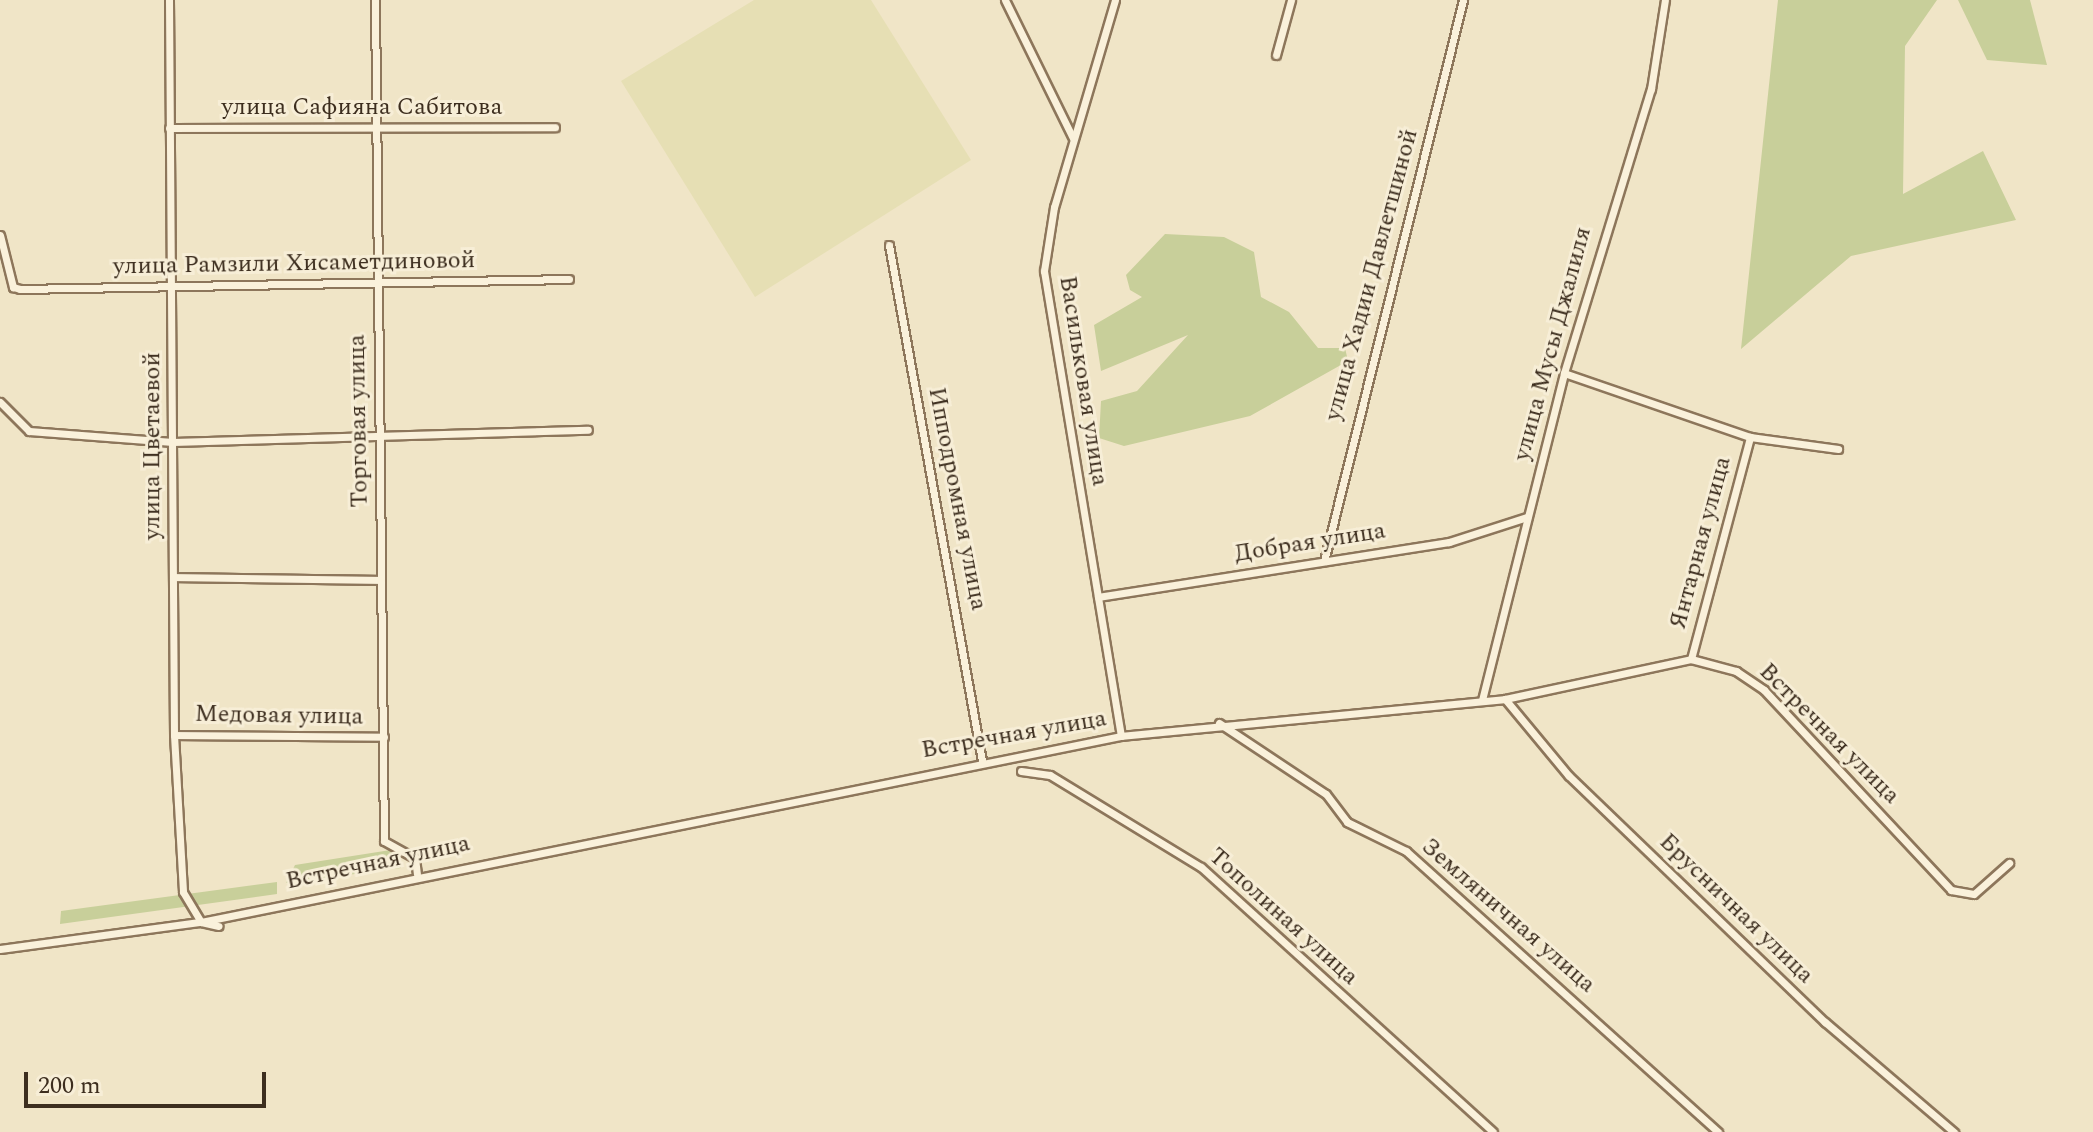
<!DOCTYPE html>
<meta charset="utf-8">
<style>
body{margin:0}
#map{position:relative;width:2093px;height:1132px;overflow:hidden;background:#f0e5c7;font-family:Spectral,serif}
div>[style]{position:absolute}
.farmland>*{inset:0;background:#e6dfb4}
.green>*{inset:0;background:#c8cf9a}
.roads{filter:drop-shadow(2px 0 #8d765b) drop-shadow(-2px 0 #8d765b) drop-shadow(0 2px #8d765b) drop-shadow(0 -2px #8d765b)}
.street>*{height:7px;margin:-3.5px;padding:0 3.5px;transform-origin:3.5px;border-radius:3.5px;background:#faf1db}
span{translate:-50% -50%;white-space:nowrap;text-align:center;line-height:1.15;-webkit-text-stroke:6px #f7eed7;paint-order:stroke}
.street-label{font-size:24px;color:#3d2e1f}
.scale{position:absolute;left:24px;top:1072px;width:242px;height:36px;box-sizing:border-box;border:4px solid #3d2e1f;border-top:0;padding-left:10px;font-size:24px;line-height:28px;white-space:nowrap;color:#3d2e1f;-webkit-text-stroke:6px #f7eed7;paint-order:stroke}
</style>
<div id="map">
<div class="farmland">
<div style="clip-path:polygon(754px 0,871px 0,971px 160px,755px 297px,621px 81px)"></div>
</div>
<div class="green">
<div style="clip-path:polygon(1778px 0,1937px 0,1905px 46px,1903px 194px,1983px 151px,2016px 220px,1851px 256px,1741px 349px)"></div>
<div style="clip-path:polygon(1958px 0,2030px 0,2047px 65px,1987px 60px)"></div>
<div style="clip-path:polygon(1165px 234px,1224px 237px,1254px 252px,1261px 297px,1289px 312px,1318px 348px,1345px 348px,1348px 361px,1250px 416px,1124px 446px,1099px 438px,1101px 401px,1137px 391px,1188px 335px,1101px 371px,1094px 325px,1142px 297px,1130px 290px,1126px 275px)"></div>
<div style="clip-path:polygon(397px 849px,401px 868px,286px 883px,295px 865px)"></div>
<div style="clip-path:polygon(277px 882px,277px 894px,60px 924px,61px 911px)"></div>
</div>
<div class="roads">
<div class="street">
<div style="left:169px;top:0;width:735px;rotate:89.61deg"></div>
<div style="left:174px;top:735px;width:157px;rotate:86.7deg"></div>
<div style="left:183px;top:892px;width:35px;rotate:59deg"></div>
<div style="left:201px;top:922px;width:18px;rotate:13deg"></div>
<div style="left:375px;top:0;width:841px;rotate:89.39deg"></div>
<div style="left:384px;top:841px;width:35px;rotate:29deg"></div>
<div style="left:415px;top:858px;width:16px;rotate:83deg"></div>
<div style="left:1005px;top:0;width:154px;rotate:63.8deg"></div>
<div style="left:1115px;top:0;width:216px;rotate:106.4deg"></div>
<div style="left:1054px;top:207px;width:65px;rotate:98.9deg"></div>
<div style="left:1044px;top:271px;width:471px;rotate:80.6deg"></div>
<div style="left:1276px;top:55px;width:57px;rotate:-74.7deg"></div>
<div style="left:169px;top:128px;width:386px;rotate:-0.1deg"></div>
<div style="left:0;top:235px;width:54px;rotate:76deg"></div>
<div style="left:13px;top:287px;width:7px;rotate:16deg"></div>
<div style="left:20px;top:289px;width:549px;rotate:-1.04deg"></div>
<div style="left:889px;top:245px;width:524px;rotate:79.78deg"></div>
<div style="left:1564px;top:373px;width:197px;rotate:19deg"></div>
<div style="left:1750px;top:437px;width:89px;rotate:7.8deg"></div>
<div style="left:0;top:402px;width:41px;rotate:45deg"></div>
<div style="left:29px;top:431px;width:144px;rotate:4.4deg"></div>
<div style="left:173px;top:442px;width:415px;rotate:-1.7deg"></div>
<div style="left:1324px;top:561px;width:578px;rotate:-76.08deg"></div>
<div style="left:173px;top:577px;width:208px;rotate:0.8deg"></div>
<div style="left:1098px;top:597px;width:355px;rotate:-8.9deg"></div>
<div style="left:1449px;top:542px;width:82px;rotate:-17.8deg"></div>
<div style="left:1691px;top:659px;width:230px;rotate:-75.1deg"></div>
<div style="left:1505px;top:699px;width:100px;rotate:50.3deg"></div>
<div style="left:1569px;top:776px;width:355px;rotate:43.9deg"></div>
<div style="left:1825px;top:1022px;width:170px;rotate:40.5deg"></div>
<div style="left:1482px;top:700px;width:337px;rotate:-75.9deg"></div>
<div style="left:1564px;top:373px;width:297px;rotate:-73deg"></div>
<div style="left:1651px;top:89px;width:90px;rotate:-81.1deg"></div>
<div style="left:1219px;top:723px;width:128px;rotate:33.6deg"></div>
<div style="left:1326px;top:794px;width:35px;rotate:53deg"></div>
<div style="left:1347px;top:822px;width:66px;rotate:26.2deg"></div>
<div style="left:1406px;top:851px;width:420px;rotate:42deg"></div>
<div style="left:174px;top:735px;width:210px;rotate:0.5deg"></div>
<div style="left:1021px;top:771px;width:29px;rotate:8deg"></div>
<div style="left:1050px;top:775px;width:177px;rotate:31.4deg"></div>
<div style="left:1201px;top:867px;width:394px;rotate:42.2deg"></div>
<div style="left:0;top:949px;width:203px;rotate:-7.7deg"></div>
<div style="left:201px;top:922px;width:939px;rotate:-11.43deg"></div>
<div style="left:1121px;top:736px;width:386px;rotate:-5.5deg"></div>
<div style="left:1505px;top:699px;width:190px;rotate:-12.1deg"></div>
<div style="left:1691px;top:659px;width:47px;rotate:14.9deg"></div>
<div style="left:1736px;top:671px;width:34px;rotate:34deg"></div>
<div style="left:1764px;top:690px;width:274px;rotate:46.9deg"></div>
<div style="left:1951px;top:890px;width:23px;rotate:10deg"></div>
<div style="left:1974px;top:894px;width:47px;rotate:-41.5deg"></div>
</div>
</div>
<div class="street-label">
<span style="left:362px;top:108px">улица Сафияна Сабитова</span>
<span style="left:294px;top:264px;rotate:-1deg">улица Рамзили Хисаметдиновой</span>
<span style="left:1372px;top:275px;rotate:-75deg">улица Хадии Давлетшиной</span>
<span style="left:1553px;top:344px;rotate:-75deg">улица Мусы Джалиля</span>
<span style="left:1083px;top:381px;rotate:81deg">Васильковая улица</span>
<span style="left:359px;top:421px;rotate:-91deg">Торговая улица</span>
<span style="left:153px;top:446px;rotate:-90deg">улица Цветаевой</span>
<span style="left:957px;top:499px;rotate:79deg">Ипподромная улица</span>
<span style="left:1310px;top:543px;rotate:-9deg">Добрая улица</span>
<span style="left:1701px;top:543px;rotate:-75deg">Янтарная улица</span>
<span style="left:279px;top:716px;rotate:1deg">Медовая улица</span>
<span style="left:1829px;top:734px;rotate:45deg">Встречная улица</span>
<span style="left:1014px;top:735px;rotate:-10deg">Встречная улица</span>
<span style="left:378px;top:863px;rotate:-12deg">Встречная улица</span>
<span style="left:1736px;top:909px;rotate:44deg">Брусничная улица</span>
<span style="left:1508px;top:916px;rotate:41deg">Земляничная улица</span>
<span style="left:1283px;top:917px;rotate:42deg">Тополиная улица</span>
</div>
<div class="scale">200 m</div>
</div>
